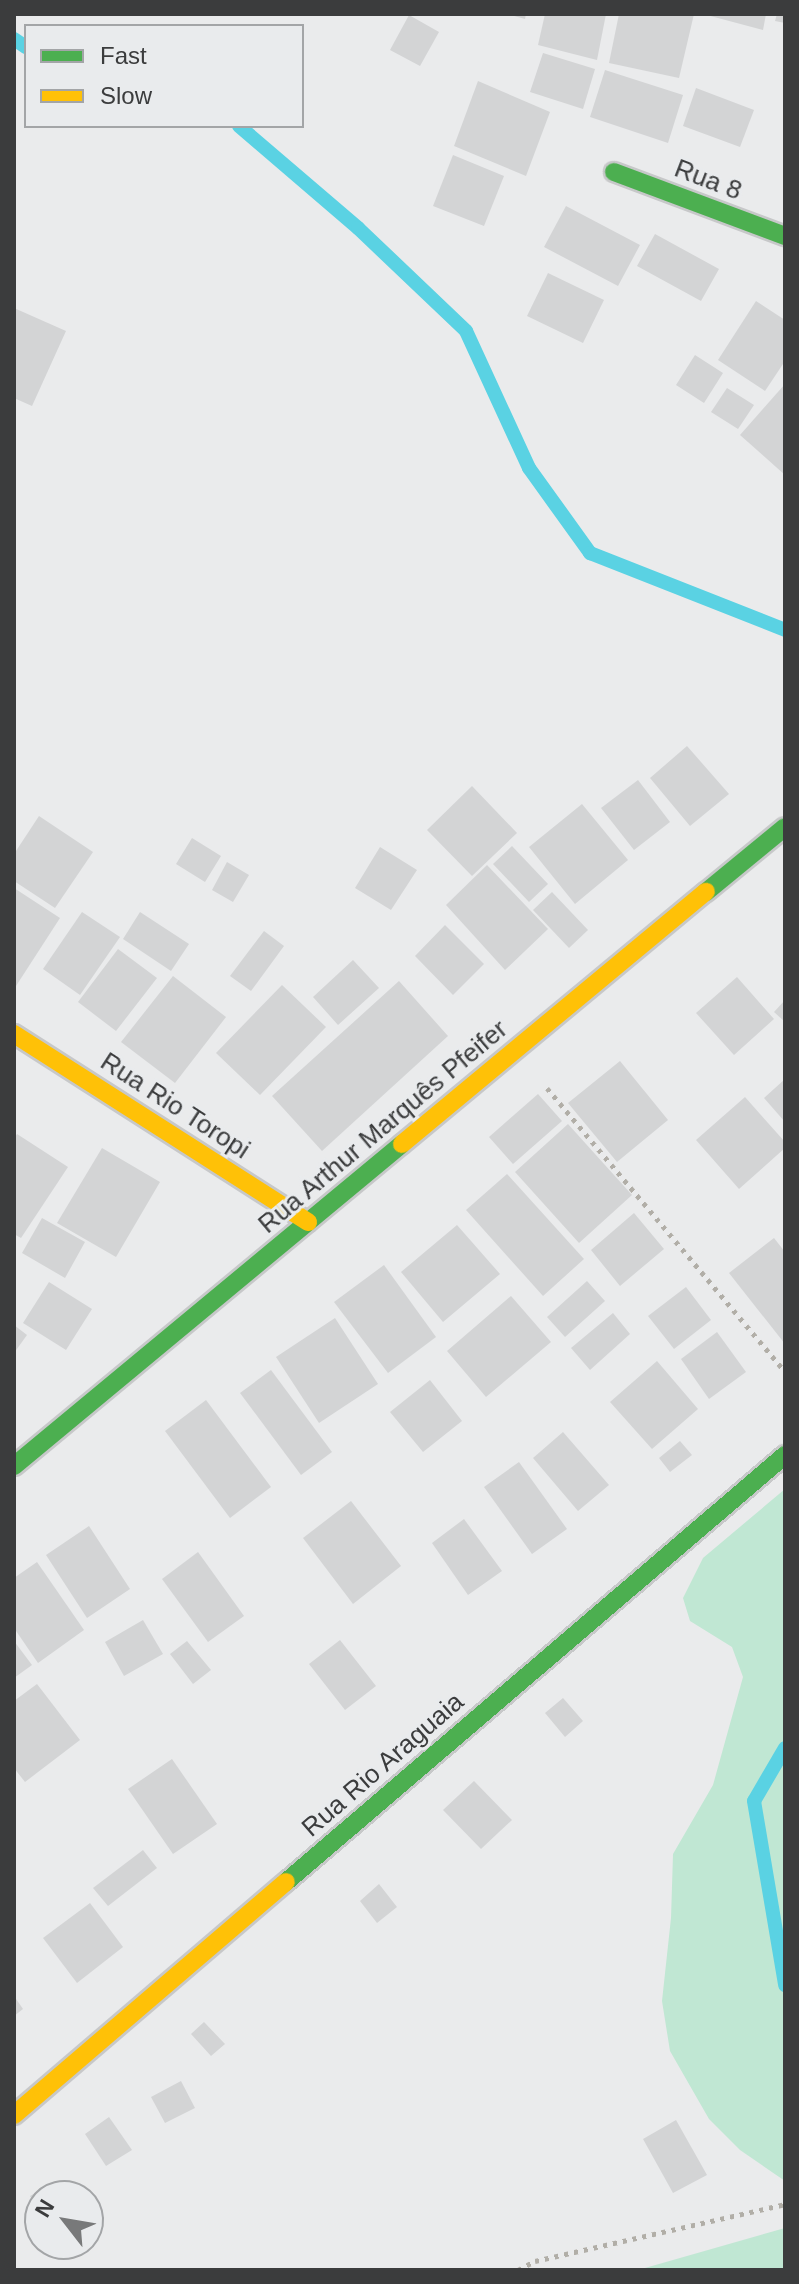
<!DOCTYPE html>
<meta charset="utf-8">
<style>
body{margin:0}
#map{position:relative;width:799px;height:2284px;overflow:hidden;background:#eaebec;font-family:Arial,sans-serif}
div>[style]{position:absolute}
.green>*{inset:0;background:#c0e7d3}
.stream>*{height:14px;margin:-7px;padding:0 7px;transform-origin:7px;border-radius:7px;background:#5ad2e3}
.building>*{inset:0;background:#d3d4d5}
.path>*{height:5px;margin-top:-2.5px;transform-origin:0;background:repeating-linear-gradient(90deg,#b1aea7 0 4px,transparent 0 10px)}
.roads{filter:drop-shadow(2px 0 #c7c8c9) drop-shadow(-2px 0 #c7c8c9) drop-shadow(0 2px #c7c8c9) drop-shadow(0 -2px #c7c8c9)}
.fast>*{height:18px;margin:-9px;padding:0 9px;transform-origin:9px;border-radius:9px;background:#4caf50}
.slow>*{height:18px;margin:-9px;padding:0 9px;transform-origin:9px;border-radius:9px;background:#ffc107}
span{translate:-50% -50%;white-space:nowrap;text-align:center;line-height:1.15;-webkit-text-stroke:6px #e9ebed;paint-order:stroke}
.street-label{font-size:26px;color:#3b3c3d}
.frame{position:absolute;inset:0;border:16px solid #3b3c3d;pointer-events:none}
.legend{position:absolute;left:24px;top:24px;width:280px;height:104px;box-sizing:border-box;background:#e9ebed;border:2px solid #a3a5a7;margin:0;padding:10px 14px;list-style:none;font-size:24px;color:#3b3c3d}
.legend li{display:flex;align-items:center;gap:16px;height:40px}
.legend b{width:40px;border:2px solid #a3a5a7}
.north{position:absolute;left:24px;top:2180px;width:80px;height:80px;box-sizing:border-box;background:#e9ebed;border:2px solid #a3a5a7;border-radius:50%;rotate:301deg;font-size:22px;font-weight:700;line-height:32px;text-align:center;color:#3b3c3d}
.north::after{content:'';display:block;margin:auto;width:28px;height:36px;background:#78797a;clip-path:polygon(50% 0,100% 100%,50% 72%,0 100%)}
</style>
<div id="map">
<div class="green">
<div style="clip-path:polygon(785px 1489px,785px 2181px,740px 2150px,709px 2119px,670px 2051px,662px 2001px,671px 1918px,673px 1854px,713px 1785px,743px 1677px,732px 1647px,690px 1621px,683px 1598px,703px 1558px)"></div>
<div style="clip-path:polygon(785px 2228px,785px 2270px,628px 2270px,645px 2268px)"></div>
</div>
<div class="stream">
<div style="left:14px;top:39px;width:14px;rotate:34deg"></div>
<div style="left:239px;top:126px;width:157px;rotate:40.6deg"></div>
<div style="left:358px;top:228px;width:149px;rotate:43.6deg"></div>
<div style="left:466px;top:331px;width:151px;rotate:65.3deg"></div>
<div style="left:529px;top:468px;width:105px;rotate:54.3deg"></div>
<div style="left:590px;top:553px;width:210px;rotate:21.5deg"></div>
<div style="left:785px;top:1748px;width:61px;rotate:120.3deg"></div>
<div style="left:754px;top:1801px;width:187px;rotate:80.4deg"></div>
</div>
<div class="building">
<div style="clip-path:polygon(507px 14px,526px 14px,525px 19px)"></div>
<div style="clip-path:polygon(545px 14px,606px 14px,597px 60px,538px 45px)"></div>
<div style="clip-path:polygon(619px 14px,694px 14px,679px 78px,609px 63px)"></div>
<div style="clip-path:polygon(703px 14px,766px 14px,763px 30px)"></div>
<div style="clip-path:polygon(777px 14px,785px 14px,785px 23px,775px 21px)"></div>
<div style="clip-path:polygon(409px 15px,439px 32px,420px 66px,390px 50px)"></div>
<div style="clip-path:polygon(543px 53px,595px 69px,583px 109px,530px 92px)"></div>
<div style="clip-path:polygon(605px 70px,683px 95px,668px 143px,590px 117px)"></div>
<div style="clip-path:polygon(478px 81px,550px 112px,526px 176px,454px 146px)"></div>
<div style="clip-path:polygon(696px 88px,754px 110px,740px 147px,683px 126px)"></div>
<div style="clip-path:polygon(453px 155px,504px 176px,484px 226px,433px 206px)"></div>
<div style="clip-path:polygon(566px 206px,640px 245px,618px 286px,544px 247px)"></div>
<div style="clip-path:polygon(655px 234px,719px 269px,701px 301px,637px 266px)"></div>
<div style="clip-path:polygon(548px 273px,604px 300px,583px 343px,527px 316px)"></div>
<div style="clip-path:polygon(756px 301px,785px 320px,785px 361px,765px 391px,718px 360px)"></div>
<div style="clip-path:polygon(14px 308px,66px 331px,32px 406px,14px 398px)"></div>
<div style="clip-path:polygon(695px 355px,723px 373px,704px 403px,676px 385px)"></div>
<div style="clip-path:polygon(785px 384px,785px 475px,740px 435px)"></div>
<div style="clip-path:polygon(727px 388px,754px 405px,738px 429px,711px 412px)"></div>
<div style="clip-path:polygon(687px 746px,729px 794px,690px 826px,650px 778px)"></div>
<div style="clip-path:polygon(638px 780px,670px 822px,634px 850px,601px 808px)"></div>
<div style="clip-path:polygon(472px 786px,517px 833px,472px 876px,427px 830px)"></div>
<div style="clip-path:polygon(582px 804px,628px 860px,575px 904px,529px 847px)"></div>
<div style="clip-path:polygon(39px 816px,93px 852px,55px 908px,14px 881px,14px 854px)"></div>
<div style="clip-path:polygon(192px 838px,221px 856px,205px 882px,176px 864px)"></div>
<div style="clip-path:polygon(512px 846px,548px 884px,529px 902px,493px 864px)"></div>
<div style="clip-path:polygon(380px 847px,417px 870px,391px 910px,355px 888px)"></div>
<div style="clip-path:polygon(227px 862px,249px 875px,233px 902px,212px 890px)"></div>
<div style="clip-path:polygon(487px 865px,548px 929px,505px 970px,446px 905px)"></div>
<div style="clip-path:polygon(14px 888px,60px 918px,16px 986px,14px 984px)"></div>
<div style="clip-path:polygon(552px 892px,588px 930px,569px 948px,533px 910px)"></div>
<div style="clip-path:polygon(82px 912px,120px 937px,80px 995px,43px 969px)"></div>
<div style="clip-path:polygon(140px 912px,189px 944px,171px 971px,123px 939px)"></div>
<div style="clip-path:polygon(445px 925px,484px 964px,453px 995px,415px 956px)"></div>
<div style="clip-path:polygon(264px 931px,284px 946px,251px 991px,230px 976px)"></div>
<div style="clip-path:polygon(118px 949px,157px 978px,116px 1031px,78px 1002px)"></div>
<div style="clip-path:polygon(353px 960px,379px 988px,338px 1025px,313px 997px)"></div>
<div style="clip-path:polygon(173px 976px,226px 1017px,175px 1083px,121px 1042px)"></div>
<div style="clip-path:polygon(737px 977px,774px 1019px,734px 1055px,696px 1013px)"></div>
<div style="clip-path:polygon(399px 981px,448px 1036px,322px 1151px,272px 1096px)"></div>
<div style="clip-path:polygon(282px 985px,326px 1027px,260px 1095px,216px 1053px)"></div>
<div style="clip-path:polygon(785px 1000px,785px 1022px,774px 1012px)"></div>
<div style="clip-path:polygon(620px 1061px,668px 1120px,617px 1162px,568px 1103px)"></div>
<div style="clip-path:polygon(785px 1079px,785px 1122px,764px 1098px)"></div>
<div style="clip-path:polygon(538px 1094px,562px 1121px,513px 1164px,489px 1137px)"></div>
<div style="clip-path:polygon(745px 1097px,785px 1142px,785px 1148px,739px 1189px,696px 1140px)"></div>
<div style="clip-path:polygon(568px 1124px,632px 1195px,579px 1243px,515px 1172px)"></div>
<div style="clip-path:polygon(17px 1134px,68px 1167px,21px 1238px,14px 1234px,14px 1139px)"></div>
<div style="clip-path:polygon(102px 1148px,160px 1182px,116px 1257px,57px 1223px)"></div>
<div style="clip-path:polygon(507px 1174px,584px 1259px,543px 1296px,466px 1210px)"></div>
<div style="clip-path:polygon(634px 1213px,664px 1249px,620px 1286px,591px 1250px)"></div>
<div style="clip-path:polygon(42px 1218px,85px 1242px,65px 1278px,22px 1253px)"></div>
<div style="clip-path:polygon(457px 1225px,500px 1274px,443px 1322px,401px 1272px)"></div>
<div style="clip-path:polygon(774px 1238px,785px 1252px,785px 1344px,729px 1273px)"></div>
<div style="clip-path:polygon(384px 1265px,436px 1337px,388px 1373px,334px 1302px)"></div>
<div style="clip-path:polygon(587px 1281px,605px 1301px,565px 1337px,547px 1317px)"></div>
<div style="clip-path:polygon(49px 1282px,92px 1309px,66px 1350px,23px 1323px)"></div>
<div style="clip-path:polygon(686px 1287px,711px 1320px,674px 1349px,648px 1316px)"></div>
<div style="clip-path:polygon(511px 1296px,551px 1342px,486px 1397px,447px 1351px)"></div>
<div style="clip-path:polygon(613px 1313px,630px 1334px,590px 1370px,571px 1348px)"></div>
<div style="clip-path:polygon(335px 1318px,378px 1384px,319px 1423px,276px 1357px)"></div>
<div style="clip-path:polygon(14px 1325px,27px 1335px,14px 1353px)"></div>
<div style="clip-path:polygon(717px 1332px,746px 1372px,709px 1399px,681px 1359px)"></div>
<div style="clip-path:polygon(657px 1361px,698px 1409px,652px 1449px,610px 1402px)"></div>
<div style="clip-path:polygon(271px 1370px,332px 1452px,301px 1475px,240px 1393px)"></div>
<div style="clip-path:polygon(430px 1380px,462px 1421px,423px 1452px,390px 1412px)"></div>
<div style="clip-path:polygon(206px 1400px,271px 1487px,230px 1518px,165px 1431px)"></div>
<div style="clip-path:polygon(563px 1432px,609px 1485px,578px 1511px,533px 1458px)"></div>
<div style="clip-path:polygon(680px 1441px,692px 1455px,670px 1472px,659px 1458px)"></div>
<div style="clip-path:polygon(519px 1462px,567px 1529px,532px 1554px,484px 1487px)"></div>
<div style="clip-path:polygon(351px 1501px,401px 1566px,353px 1604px,303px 1538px)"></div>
<div style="clip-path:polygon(464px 1519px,502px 1571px,468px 1595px,432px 1543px)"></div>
<div style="clip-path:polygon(89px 1526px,130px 1589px,87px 1618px,46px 1555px)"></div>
<div style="clip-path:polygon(198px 1552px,244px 1616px,208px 1642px,162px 1579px)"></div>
<div style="clip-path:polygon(37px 1562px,84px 1630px,38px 1663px,14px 1628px,14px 1578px)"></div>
<div style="clip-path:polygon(143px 1620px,163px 1654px,124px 1676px,105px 1642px)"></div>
<div style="clip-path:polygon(340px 1640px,376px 1686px,345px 1710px,309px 1664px)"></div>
<div style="clip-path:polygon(14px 1641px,32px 1665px,14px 1678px)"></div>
<div style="clip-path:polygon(187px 1641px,211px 1670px,193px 1684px,170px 1654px)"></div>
<div style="clip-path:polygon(37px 1684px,80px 1740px,25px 1782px,14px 1768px,14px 1701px)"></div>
<div style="clip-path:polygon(563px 1698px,583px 1721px,565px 1737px,545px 1713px)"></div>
<div style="clip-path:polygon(172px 1759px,217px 1824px,173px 1854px,128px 1789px)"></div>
<div style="clip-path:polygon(474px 1781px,512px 1820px,481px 1849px,443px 1810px)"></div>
<div style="clip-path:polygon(143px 1850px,157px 1868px,108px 1906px,93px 1888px)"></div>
<div style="clip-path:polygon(379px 1884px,397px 1907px,377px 1923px,360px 1901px)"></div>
<div style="clip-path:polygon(90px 1903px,123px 1947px,77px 1983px,43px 1938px)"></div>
<div style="clip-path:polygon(14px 1996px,23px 2009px,14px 2016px)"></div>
<div style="clip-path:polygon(204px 2022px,225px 2044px,211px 2056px,191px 2034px)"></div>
<div style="clip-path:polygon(181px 2081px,195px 2108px,165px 2123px,151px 2097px)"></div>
<div style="clip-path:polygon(109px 2117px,132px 2150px,106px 2166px,85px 2134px)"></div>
<div style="clip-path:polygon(676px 2120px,707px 2175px,673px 2193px,643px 2139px)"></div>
<div style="clip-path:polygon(52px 2183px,60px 2196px,40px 2196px,40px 2214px,30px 2196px)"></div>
</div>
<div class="path">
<div style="left:547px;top:1088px;width:371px;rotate:50deg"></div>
<div style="left:518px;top:2270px;width:19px;rotate:-28deg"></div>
<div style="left:535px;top:2261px;width:256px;rotate:-12.8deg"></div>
</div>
<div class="roads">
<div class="fast">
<div style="left:614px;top:172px;width:183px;rotate:20.5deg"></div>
<div style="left:706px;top:892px;width:102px;rotate:-39.4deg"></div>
<div style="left:14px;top:1466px;width:504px;rotate:-39.69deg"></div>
<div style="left:286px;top:1882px;width:657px;rotate:-40.55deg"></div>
</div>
<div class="slow">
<div style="left:14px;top:1034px;width:349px;rotate:32.6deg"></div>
<div style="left:402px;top:1144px;width:395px;rotate:-39.7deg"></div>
<div style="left:14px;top:2115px;width:358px;rotate:-40.6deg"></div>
</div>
</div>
<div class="street-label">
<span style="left:708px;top:180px;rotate:21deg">Rua 8</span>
<span style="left:175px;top:1106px;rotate:33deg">Rua Rio Toropi</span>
<span style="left:383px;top:1127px;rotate:-40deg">Rua Arthur Marquês Pfeifer</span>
<span style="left:383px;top:1765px;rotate:-41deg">Rua Rio Araguaia</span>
</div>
<div class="frame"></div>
<ul class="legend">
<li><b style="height:10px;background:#4caf50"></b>Fast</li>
<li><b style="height:10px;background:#ffc107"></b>Slow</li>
</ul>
<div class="north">N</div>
</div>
